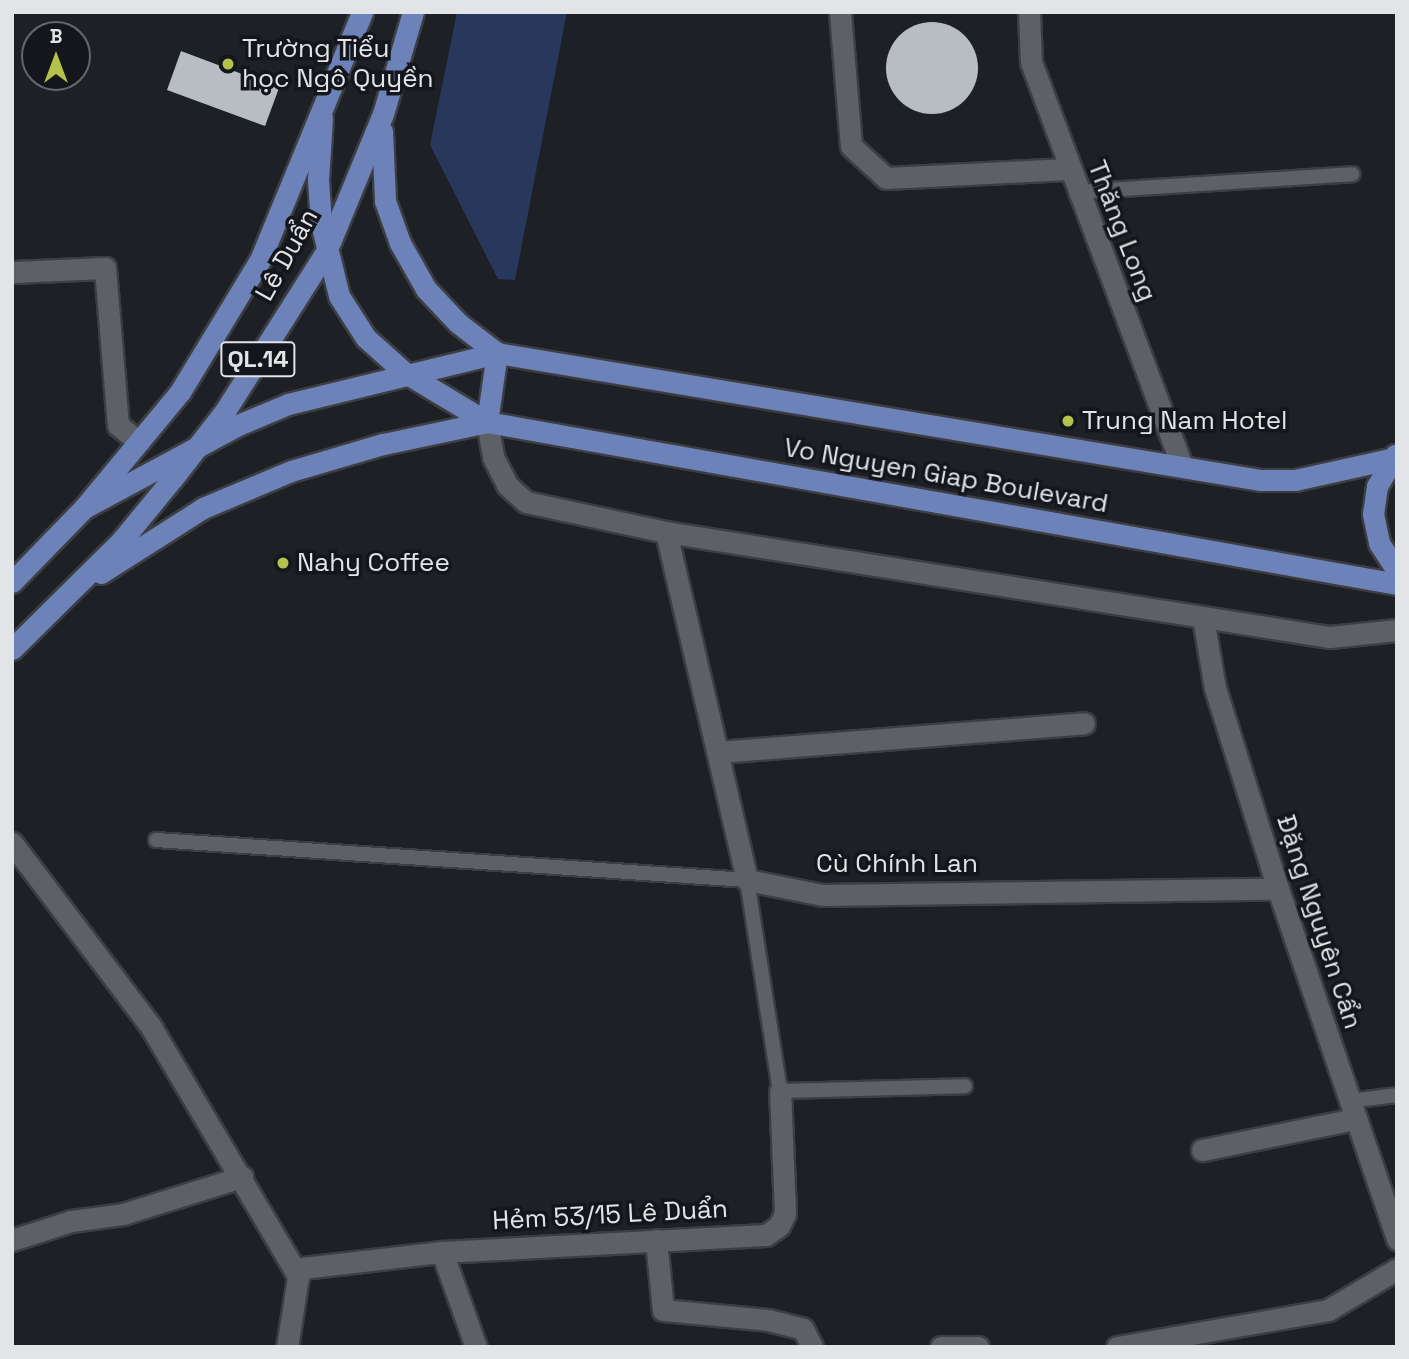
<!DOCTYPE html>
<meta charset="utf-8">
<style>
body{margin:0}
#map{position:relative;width:1409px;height:1359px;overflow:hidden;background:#1d2025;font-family:"Space Grotesk",sans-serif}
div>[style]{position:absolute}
.green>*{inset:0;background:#28375c}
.building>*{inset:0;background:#b8bcc3}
.round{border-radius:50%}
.roads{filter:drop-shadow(2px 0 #3c3e42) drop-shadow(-2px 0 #3c3e42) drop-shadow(0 2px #3c3e42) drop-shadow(0 -2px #3c3e42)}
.lane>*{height:14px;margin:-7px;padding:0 7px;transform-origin:7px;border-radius:7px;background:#5e6067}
.street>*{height:21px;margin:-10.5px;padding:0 10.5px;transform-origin:10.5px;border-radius:10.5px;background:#5e6067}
.primary>*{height:21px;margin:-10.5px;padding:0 10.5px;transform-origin:10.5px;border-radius:10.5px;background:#6c82b9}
.dots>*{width:19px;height:19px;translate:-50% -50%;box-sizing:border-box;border:4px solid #14161b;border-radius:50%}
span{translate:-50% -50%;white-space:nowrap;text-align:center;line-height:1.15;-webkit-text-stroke:7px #14161b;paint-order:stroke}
.shield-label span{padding:2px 5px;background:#14161b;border:2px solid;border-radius:5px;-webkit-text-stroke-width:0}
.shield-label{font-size:24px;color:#e2e4e8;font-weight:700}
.poi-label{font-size:26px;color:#e2e4e8}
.left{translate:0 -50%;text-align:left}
.street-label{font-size:26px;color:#e2e4e8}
.frame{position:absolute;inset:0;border:14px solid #e2e4e8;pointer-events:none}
.north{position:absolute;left:21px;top:21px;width:70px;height:70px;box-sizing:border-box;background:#14161b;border:2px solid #66686d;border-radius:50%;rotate:0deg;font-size:19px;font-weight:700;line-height:28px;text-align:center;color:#e2e4e8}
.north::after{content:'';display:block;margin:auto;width:24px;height:32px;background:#b3c24b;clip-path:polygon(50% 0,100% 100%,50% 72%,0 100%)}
</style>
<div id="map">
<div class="green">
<div style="clip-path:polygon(457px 12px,567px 12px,515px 280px,498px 279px,430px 145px)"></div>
</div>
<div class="building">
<div class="round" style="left:886px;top:22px;width:92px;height:92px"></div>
<div style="clip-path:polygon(181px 51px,279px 88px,265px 126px,167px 90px)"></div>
</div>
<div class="roads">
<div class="lane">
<div style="left:1076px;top:192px;width:277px;rotate:-3.7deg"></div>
<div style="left:156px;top:840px;width:592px;rotate:3.87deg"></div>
<div style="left:747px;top:880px;width:214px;rotate:81.1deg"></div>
<div style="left:780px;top:1091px;width:185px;rotate:-1.5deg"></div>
<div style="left:1349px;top:1101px;width:48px;rotate:-7.1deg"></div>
</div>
<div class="street">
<div style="left:840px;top:12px;width:134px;rotate:85.3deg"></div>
<div style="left:851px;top:146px;width:47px;rotate:42.4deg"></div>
<div style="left:886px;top:178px;width:182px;rotate:-2.8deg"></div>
<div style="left:1029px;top:12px;width:50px;rotate:87.7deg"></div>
<div style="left:1031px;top:62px;width:431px;rotate:69.5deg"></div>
<div style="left:12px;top:272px;width:93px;rotate:-2.5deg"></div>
<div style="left:105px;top:268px;width:158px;rotate:85.3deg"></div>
<div style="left:118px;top:425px;width:27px;rotate:39deg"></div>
<div style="left:487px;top:422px;width:36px;rotate:80deg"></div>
<div style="left:493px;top:457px;width:31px;rotate:63deg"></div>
<div style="left:507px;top:485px;width:25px;rotate:42deg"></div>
<div style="left:526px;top:502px;width:143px;rotate:12.1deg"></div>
<div style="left:666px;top:532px;width:672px;rotate:8.99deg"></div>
<div style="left:1330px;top:637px;width:67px;rotate:-6deg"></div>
<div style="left:666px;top:532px;width:357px;rotate:76.9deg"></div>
<div style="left:747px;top:880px;width:77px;rotate:11.2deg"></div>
<div style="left:823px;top:895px;width:455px;rotate:-0.8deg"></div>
<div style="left:1203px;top:618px;width:71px;rotate:80.3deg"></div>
<div style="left:1215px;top:688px;width:211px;rotate:72.6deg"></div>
<div style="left:1278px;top:889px;width:370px;rotate:71.2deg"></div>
<div style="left:719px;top:752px;width:366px;rotate:-4.5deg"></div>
<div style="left:12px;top:843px;width:231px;rotate:52.9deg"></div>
<div style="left:151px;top:1027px;width:281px;rotate:59.4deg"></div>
<div style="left:294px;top:1269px;width:9px;rotate:63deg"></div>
<div style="left:298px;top:1277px;width:71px;rotate:98.9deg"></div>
<div style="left:1202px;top:1150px;width:155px;rotate:-11.5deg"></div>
<div style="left:12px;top:1240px;width:62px;rotate:-17.9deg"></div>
<div style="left:71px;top:1221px;width:52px;rotate:-7.7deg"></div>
<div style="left:123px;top:1214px;width:125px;rotate:-17.3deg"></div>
<div style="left:656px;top:1240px;width:70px;rotate:84.3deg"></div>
<div style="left:663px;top:1310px;width:105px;rotate:5.4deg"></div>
<div style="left:768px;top:1320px;width:36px;rotate:14deg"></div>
<div style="left:803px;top:1329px;width:20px;rotate:63deg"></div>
<div style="left:442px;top:1252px;width:101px;rotate:70.3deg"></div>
<div style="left:294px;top:1269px;width:149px;rotate:-6.6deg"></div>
<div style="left:442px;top:1252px;width:324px;rotate:-3deg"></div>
<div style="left:766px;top:1235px;width:16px;rotate:-35deg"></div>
<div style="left:779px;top:1226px;width:14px;rotate:-65deg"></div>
<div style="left:785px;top:1213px;width:122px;rotate:-92.3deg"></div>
<div style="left:941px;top:1347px;width:37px"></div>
<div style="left:1117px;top:1347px;width:214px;rotate:-9.9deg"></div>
<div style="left:1328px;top:1310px;width:80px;rotate:-30.7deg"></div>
</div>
<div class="primary">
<div style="left:322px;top:118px;width:62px;rotate:93.7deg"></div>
<div style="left:318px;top:180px;width:43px;rotate:86deg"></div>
<div style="left:321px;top:223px;width:75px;rotate:76.1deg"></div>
<div style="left:339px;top:296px;width:50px;rotate:57.3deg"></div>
<div style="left:366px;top:338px;width:51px;rotate:41.8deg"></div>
<div style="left:404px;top:372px;width:97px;rotate:31.1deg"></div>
<div style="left:487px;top:422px;width:924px;rotate:10.09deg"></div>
<div style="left:382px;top:131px;width:70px;rotate:87.5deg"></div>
<div style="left:385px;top:201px;width:45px;rotate:70.3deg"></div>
<div style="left:400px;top:243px;width:53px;rotate:60.5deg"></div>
<div style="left:426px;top:289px;width:47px;rotate:46.7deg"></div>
<div style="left:458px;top:323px;width:49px;rotate:37.6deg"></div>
<div style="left:487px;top:422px;width:70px;rotate:-81.8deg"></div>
<div style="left:1395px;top:455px;width:36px;rotate:120deg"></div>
<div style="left:1377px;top:486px;width:28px;rotate:98deg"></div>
<div style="left:1373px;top:514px;width:30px;rotate:78deg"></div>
<div style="left:1379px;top:543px;width:33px;rotate:57deg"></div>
<div style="left:84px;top:508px;width:175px;rotate:-28.3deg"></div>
<div style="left:238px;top:425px;width:54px;rotate:-22.8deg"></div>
<div style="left:288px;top:404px;width:215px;rotate:-13.7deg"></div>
<div style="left:497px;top:353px;width:773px;rotate:9.45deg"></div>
<div style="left:1260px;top:480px;width:35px"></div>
<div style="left:1295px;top:480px;width:97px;rotate:-12.5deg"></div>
<div style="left:101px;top:573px;width:121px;rotate:-32.5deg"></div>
<div style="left:203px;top:508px;width:95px;rotate:-22.8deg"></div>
<div style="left:291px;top:471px;width:96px;rotate:-16.4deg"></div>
<div style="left:383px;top:444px;width:106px;rotate:-11.9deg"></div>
<div style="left:12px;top:582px;width:103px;rotate:-45.8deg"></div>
<div style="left:84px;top:508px;width:151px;rotate:-50.4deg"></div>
<div style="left:180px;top:392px;width:154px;rotate:-58.8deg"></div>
<div style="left:260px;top:260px;width:268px;rotate:-67.6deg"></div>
<div style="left:12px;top:649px;width:155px;rotate:-44.7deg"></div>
<div style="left:122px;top:540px;width:80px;rotate:-50.6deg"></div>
<div style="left:173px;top:478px;width:85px;rotate:-52.2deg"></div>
<div style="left:225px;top:411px;width:188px;rotate:-57.6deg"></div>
<div style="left:326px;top:252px;width:149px;rotate:-67.6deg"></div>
<div style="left:383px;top:114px;width:106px;rotate:-73.6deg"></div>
</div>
</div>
<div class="dots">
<div style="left:228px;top:64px;background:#b3c24b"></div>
<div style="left:1068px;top:421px;background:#b3c24b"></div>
<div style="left:283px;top:563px;background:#b3c24b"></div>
</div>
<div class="shield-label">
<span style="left:258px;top:359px">QL.14</span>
</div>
<div class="poi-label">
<span class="left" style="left:242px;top:64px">Trường Tiểu<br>học Ngô Quyền</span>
<span class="left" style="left:1082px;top:421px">Trung Nam Hotel</span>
<span class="left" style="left:297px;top:563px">Nahy Coffee</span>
</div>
<div class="street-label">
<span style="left:1122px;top:231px;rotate:69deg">Thăng Long</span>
<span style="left:287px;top:255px;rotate:-61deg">Lê Duẩn</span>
<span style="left:946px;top:476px;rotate:10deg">Vo Nguyen Giap Boulevard</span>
<span style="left:897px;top:864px">Cù Chính Lan</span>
<span style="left:1319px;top:922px;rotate:72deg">Đặng Nguyên Cẩn</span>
<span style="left:610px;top:1215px;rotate:-3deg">Hẻm 53/15 Lê Duẩn</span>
</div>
<div class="frame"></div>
<div class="north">B</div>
</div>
